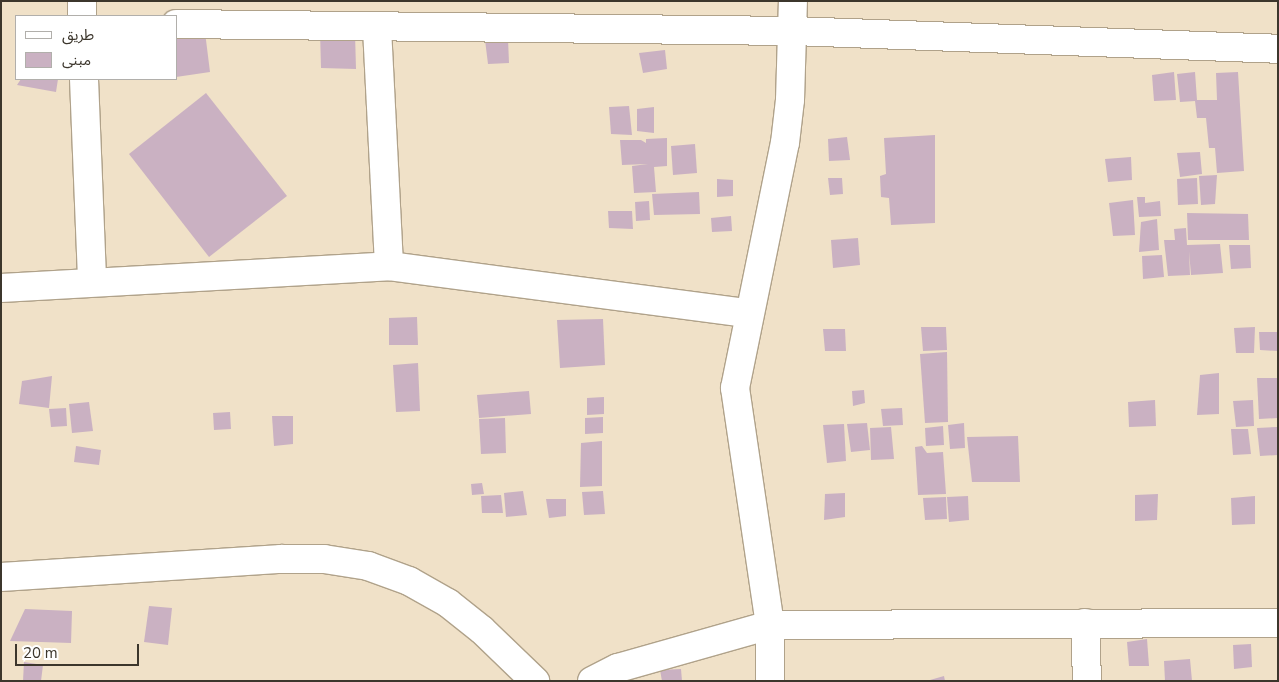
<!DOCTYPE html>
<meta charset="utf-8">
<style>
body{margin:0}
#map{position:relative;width:1279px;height:682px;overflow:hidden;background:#f0e1c8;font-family:"Nunito Sans","Noto Sans Arabic",sans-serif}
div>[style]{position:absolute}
.building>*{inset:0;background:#cab1c2}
.roads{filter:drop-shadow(1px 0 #b0a28a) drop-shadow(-1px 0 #b0a28a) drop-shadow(0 1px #b0a28a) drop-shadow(0 -1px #b0a28a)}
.minor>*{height:28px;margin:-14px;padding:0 14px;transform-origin:14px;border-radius:14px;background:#fff}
span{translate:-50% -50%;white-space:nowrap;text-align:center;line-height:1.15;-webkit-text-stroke:5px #fff;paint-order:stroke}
.frame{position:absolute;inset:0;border:2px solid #3c362c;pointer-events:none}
.legend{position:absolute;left:15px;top:15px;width:162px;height:65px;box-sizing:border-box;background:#fff;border:1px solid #b1afab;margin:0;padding:6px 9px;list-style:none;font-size:15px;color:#3c362c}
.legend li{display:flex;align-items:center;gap:10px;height:25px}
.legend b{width:25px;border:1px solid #b1afab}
.scale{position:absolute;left:15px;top:644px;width:124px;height:22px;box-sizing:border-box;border:2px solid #3c362c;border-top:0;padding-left:6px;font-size:15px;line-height:18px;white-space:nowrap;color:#3c362c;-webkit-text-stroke:4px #fff;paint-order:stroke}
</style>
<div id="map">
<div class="building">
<div style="clip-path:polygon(320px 31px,355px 33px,356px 69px,321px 68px)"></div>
<div style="clip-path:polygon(205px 32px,210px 72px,176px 77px,176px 36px)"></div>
<div style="clip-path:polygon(508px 39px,509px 63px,488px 64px,485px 40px)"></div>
<div style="clip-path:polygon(665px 50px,667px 69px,643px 73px,639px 53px)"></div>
<div style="clip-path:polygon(1174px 72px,1176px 100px,1154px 101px,1152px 75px)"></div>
<div style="clip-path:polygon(1195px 72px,1197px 100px,1217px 100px,1216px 73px,1238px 72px,1244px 171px,1217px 173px,1215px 148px,1209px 148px,1206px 118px,1197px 118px,1195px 101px,1180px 102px,1177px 74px)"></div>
<div style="clip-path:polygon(21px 79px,58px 79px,56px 92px,17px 85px)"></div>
<div style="clip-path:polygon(206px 93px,287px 196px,209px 257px,129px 154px)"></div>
<div style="clip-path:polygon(629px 106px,632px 135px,611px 134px,609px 107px)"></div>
<div style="clip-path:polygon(654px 107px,654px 133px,637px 131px,637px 109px)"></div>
<div style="clip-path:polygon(935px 135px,935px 223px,891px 225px,889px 198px,881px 197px,880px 176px,886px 174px,884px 138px)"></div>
<div style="clip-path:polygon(847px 137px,850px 160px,829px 161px,828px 139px)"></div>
<div style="clip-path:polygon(667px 138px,667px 166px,654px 167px,656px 192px,634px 193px,632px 166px,648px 164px,622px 165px,620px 140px,641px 140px,646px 143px,646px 139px)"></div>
<div style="clip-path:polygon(695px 144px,697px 173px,673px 175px,671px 146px)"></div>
<div style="clip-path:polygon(1200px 152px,1202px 174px,1180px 177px,1177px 153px)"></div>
<div style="clip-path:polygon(1131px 157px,1132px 180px,1108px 182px,1105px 159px)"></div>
<div style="clip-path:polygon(1217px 175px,1215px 204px,1201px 205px,1199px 176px)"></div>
<div style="clip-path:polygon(828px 178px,842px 178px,843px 194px,830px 195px)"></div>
<div style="clip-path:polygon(1197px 178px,1198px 204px,1178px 205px,1177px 179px)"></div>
<div style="clip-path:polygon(717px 179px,733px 180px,733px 196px,717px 197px)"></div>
<div style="clip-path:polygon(699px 192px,700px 214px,654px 215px,652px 194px)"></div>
<div style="clip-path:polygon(1137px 197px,1145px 197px,1145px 203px,1160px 201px,1161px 216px,1139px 217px)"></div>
<div style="clip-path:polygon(1133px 200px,1135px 235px,1113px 236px,1109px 203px)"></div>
<div style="clip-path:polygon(649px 201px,650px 220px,636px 221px,635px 202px)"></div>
<div style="clip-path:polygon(608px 211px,632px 211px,633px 229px,609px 228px)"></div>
<div style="clip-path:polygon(1187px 213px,1248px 214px,1249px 240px,1188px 240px)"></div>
<div style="clip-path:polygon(731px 216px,732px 231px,712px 232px,711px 218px)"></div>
<div style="clip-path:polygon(1157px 219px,1159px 250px,1139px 252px,1141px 222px)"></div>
<div style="clip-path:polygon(1186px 228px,1187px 245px,1220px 244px,1223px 273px,1191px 275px,1189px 251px,1190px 275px,1168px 276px,1164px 240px,1175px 240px,1174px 229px)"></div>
<div style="clip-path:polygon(858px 238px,860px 265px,833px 268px,831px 240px)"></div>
<div style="clip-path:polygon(1229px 245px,1250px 245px,1251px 268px,1231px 269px)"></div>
<div style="clip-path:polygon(1162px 255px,1164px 277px,1143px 279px,1142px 256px)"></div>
<div style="clip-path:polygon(417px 317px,418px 345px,389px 345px,389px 318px)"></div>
<div style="clip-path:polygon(603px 319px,605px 365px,560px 368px,557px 320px)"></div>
<div style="clip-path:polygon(921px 327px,946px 327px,947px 350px,923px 351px)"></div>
<div style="clip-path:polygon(1255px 327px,1254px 353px,1236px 353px,1234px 328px)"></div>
<div style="clip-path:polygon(823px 329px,845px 329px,846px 351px,825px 351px)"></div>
<div style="clip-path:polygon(1259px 332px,1278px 332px,1278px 351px,1260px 350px)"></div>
<div style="clip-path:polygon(947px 352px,948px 422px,925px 423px,920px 354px)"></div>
<div style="clip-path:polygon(418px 363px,420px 411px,396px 412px,393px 365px)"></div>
<div style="clip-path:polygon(1219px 373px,1219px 414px,1197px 415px,1200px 375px)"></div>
<div style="clip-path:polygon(52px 376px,49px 408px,19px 404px,22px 381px)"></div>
<div style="clip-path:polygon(1257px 378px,1278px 378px,1278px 418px,1259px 419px)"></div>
<div style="clip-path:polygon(864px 390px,865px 403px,853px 406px,852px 391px)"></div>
<div style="clip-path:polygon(529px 391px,531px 414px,479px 418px,477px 395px)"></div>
<div style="clip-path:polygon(604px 397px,604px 414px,587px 415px,587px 398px)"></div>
<div style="clip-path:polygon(1155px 400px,1156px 426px,1129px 427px,1128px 402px)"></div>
<div style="clip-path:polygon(1253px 400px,1254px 426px,1236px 427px,1233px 401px)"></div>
<div style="clip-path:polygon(89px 402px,93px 431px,72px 433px,69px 404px)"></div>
<div style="clip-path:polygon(66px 408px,67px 426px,51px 427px,49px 409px)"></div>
<div style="clip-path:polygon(902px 408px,903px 425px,883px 426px,881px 409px)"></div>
<div style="clip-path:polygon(230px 412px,231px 429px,214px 430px,213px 413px)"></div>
<div style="clip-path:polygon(272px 416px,293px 416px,293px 444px,274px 446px)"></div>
<div style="clip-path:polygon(603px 417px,603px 433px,585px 434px,585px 418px)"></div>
<div style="clip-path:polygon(505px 418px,506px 453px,481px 454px,479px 419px)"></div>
<div style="clip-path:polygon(867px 423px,870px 450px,851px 452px,847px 424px)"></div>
<div style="clip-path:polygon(964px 423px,965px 448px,950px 449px,948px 425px)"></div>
<div style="clip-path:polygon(844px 424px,846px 461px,827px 463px,823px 425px)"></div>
<div style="clip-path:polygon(943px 426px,944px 445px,926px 446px,925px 428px)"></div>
<div style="clip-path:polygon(891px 427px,894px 459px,871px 460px,870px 428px)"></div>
<div style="clip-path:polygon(1277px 427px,1278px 455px,1260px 456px,1257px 428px)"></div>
<div style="clip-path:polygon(1231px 429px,1248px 429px,1251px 454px,1233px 455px)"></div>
<div style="clip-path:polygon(1018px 436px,1020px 482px,972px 482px,967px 437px)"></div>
<div style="clip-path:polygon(602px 441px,602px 486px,580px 487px,581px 443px)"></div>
<div style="clip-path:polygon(76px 446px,101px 450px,99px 465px,74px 462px)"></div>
<div style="clip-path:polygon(922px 446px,927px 453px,943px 452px,946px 494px,918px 495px,915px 447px)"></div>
<div style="clip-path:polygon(482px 483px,484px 494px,472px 495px,471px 484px)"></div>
<div style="clip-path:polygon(523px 491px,527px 515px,506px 517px,504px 493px)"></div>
<div style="clip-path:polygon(603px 491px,605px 514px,584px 515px,582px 492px)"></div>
<div style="clip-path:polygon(845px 493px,845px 517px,824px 520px,825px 494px)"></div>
<div style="clip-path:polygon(1158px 494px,1157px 520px,1135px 521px,1135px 495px)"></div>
<div style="clip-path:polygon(501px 495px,503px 513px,482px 513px,481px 496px)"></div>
<div style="clip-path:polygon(968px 496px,969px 520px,949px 522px,947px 497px)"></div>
<div style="clip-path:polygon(1255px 496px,1255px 524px,1232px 525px,1231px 498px)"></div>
<div style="clip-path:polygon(946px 497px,947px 519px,925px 520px,923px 498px)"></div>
<div style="clip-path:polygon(546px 499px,566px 499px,566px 516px,549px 518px)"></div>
<div style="clip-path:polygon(149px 606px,172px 608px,168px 645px,144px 642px)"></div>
<div style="clip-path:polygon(25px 609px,72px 611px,71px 643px,10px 641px)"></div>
<div style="clip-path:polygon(1147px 639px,1149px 666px,1129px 666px,1127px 642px)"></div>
<div style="clip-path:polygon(1251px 644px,1252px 667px,1234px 669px,1233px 645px)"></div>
<div style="clip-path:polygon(1190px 659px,1192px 681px,1165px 681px,1164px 661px)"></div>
<div style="clip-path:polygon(24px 662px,43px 665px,41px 681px,23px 681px)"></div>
<div style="clip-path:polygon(681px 669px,682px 681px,662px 681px,660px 670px)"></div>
<div style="clip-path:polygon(944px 676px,945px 681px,930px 681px,930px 680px)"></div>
</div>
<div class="roads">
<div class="minor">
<div style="left:82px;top:1px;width:15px;rotate:90deg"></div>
<div style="left:176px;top:24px;width:617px;rotate:0.65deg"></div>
<div style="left:793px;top:31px;width:485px;rotate:2.1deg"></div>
<div style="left:377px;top:28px;width:238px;rotate:87.1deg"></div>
<div style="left:84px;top:79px;width:203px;rotate:87.7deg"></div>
<div style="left:1px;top:288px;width:389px;rotate:-3.2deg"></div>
<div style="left:389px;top:266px;width:361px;rotate:7.5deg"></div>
<div style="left:1px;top:577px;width:281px;rotate:-3.7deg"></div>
<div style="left:281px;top:559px;width:43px"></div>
<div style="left:324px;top:559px;width:45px;rotate:9deg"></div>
<div style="left:368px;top:566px;width:44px;rotate:20.1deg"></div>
<div style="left:409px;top:581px;width:45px;rotate:29.4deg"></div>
<div style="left:448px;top:603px;width:43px;rotate:38.5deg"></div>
<div style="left:482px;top:630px;width:74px;rotate:43.9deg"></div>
<div style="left:1085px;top:623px;width:58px;rotate:88deg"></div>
<div style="left:592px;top:681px;width:29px;rotate:-27deg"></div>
<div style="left:618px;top:668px;width:158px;rotate:-15.8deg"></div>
<div style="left:770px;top:625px;width:508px;rotate:-0.23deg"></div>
<div style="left:770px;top:681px;width:56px;rotate:-90deg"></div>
<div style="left:770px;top:625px;width:240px;rotate:-98.4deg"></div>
<div style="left:735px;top:388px;width:250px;rotate:-78.5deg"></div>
<div style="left:785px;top:143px;width:43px;rotate:-83.4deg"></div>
<div style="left:790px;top:100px;width:99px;rotate:-88.3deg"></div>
</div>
</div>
<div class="frame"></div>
<ul class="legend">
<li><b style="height:6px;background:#fff"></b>طريق</li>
<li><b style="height:14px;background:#cab1c2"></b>مبنى</li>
</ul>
<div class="scale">20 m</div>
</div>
